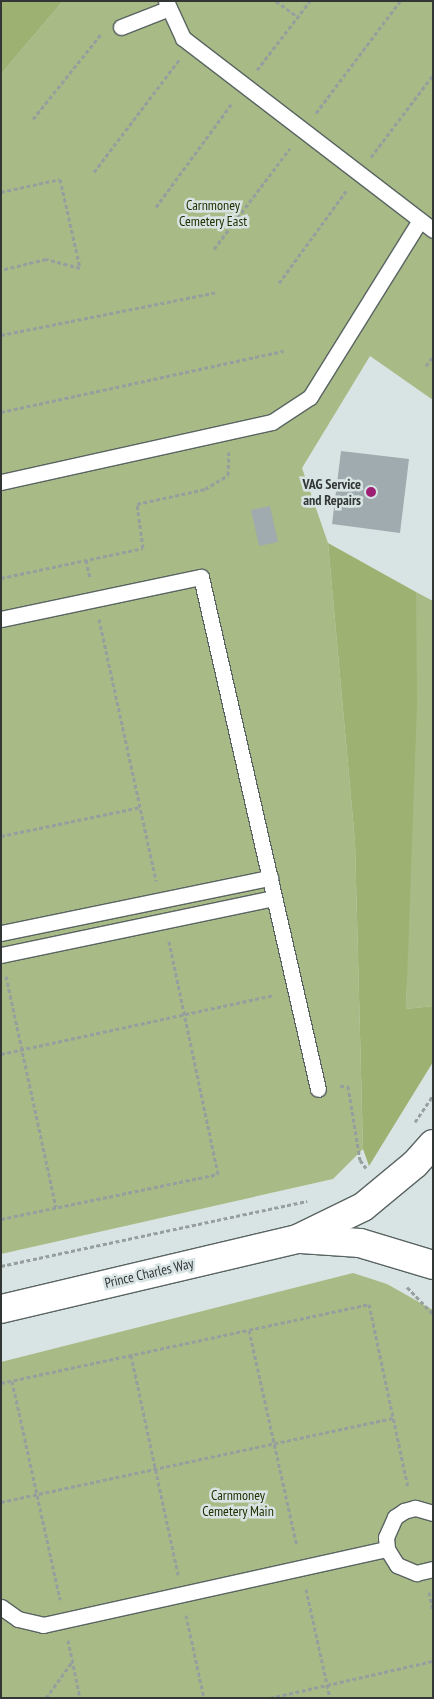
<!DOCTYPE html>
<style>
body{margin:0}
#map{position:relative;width:434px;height:1699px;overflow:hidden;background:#d8e4e3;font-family:"PT Sans Narrow",sans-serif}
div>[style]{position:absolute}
.green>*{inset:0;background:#a8ba85}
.forest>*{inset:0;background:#9cb172}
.building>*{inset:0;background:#a0abaf}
.path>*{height:3px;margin-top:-1.5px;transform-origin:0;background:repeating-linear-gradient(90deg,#969f9e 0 4px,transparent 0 6.5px)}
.roads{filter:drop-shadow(1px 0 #596462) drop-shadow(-1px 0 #596462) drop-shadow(0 1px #596462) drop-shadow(0 -1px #596462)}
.lane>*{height:15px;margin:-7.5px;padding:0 7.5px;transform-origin:7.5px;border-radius:7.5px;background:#fff}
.secondary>*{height:28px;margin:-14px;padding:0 14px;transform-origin:14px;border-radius:14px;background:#fff}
.dots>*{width:14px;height:14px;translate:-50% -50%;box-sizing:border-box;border:2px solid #d8e4e3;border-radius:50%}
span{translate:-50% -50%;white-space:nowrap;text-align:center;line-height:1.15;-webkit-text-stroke:5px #d8e4e3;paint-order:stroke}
.park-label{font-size:14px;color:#233000}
.poi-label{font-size:14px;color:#323736;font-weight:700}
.right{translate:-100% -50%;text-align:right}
.street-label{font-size:14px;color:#323736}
.frame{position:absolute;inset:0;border:2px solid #323736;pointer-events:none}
</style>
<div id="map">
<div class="green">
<div style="clip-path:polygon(63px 1px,433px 1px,433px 400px,370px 356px,302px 468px,328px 543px,355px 842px,363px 1149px,333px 1179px,1px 1254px,1px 74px)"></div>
<div style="clip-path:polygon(416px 592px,433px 601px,433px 1006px,406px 1009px)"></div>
<div style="clip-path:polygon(353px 1273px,387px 1284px,433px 1310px,433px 1698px,1px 1698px,1px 1362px)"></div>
</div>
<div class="forest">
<div style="clip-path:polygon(1px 1px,63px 1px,1px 74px)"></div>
<div style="clip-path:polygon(328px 543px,416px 592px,417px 704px,406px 1009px,433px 1006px,433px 1062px,369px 1166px,363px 1149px,355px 842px)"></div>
</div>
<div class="building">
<div style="clip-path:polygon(341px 451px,409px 459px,400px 533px,332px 524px)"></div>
<div style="clip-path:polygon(270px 506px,278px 542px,259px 546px,251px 510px)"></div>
</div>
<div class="path">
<div style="left:276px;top:1px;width:27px;rotate:36deg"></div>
<div style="left:257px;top:70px;width:87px;rotate:-52.5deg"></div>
<div style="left:316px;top:113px;width:140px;rotate:-53.1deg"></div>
<div style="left:33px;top:119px;width:110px;rotate:-51.3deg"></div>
<div style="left:371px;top:157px;width:103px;rotate:-52.9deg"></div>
<div style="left:94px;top:172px;width:141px;rotate:-52.8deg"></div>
<div style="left:1px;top:192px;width:60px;rotate:-12.4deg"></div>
<div style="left:60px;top:179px;width:91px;rotate:77.3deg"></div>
<div style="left:80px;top:268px;width:35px;rotate:-165deg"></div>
<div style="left:46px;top:259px;width:46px;rotate:166.3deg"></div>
<div style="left:156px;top:207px;width:129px;rotate:-53.8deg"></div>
<div style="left:214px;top:249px;width:126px;rotate:-53deg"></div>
<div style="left:279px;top:283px;width:114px;rotate:-53.9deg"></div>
<div style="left:1px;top:335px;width:221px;rotate:-11.2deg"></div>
<div style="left:426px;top:366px;width:12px;rotate:-55deg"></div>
<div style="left:1px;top:412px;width:289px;rotate:-12.2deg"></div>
<div style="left:86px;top:560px;width:18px;rotate:77deg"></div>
<div style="left:1px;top:578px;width:145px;rotate:-11.9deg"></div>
<div style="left:143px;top:548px;width:44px;rotate:-97.8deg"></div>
<div style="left:137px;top:504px;width:70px;rotate:-12.4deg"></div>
<div style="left:205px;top:489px;width:27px;rotate:-31deg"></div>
<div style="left:228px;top:475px;width:23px;rotate:-88deg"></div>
<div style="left:99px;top:619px;width:268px;rotate:77.7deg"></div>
<div style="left:1px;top:836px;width:143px;rotate:-11.7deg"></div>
<div style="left:6px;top:976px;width:236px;rotate:77.8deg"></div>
<div style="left:1px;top:1054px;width:279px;rotate:-12.2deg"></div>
<div style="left:340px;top:1086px;width:8px"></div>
<div style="left:348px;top:1086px;width:75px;rotate:80.8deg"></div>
<div style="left:360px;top:1160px;width:10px;rotate:53deg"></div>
<div style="left:415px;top:1122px;width:32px;rotate:-56deg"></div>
<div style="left:1px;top:1219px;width:222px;rotate:-11.7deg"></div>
<div style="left:218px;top:1174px;width:238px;rotate:-101.9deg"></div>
<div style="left:1px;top:1266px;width:313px;rotate:-12deg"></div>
<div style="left:407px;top:1287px;width:37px;rotate:46deg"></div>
<div style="left:249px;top:1330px;width:221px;rotate:77.5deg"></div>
<div style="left:131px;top:1355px;width:225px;rotate:77.9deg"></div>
<div style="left:12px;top:1381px;width:224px;rotate:77.6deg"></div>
<div style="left:1px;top:1383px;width:376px;rotate:-12.1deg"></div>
<div style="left:369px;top:1304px;width:188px;rotate:78deg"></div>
<div style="left:1px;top:1502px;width:401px;rotate:-12.1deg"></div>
<div style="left:306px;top:1589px;width:112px;rotate:77.6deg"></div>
<div style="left:429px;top:1592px;width:19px;rotate:78deg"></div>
<div style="left:186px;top:1615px;width:85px;rotate:77.8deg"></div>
<div style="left:68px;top:1640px;width:59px;rotate:78.3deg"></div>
<div style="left:46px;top:1698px;width:44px;rotate:-54.2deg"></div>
<div style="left:270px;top:1698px;width:167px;rotate:-12.8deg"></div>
</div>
<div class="roads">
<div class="lane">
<div style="left:166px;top:1px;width:41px;rotate:65.3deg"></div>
<div style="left:183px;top:38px;width:315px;rotate:37.5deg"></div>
<div style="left:121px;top:27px;width:49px;rotate:-21.4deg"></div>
<div style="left:1px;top:482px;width:278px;rotate:-12.5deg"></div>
<div style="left:272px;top:422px;width:45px;rotate:-33.3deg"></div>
<div style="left:310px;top:397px;width:208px;rotate:-58.1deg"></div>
<div style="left:1px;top:619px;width:204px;rotate:-11.9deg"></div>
<div style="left:201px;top:577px;width:525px;rotate:77.13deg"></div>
<div style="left:1px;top:933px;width:275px;rotate:-11.6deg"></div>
<div style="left:1px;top:955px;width:279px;rotate:-11.8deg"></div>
<div style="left:433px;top:1513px;width:19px;rotate:-164deg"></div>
<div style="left:415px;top:1508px;width:11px;rotate:165deg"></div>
<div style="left:404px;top:1511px;width:11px;rotate:146deg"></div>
<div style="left:395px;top:1517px;width:22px;rotate:114deg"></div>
<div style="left:386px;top:1537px;width:12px;rotate:85deg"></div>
<div style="left:387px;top:1549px;width:19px;rotate:58deg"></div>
<div style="left:397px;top:1565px;width:21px;rotate:23deg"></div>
<div style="left:416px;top:1573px;width:17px;rotate:-13deg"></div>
<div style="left:1px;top:1607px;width:21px;rotate:35deg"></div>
<div style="left:18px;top:1619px;width:26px;rotate:13deg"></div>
<div style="left:43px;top:1625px;width:352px;rotate:-12.5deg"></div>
</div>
<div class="secondary">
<div style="left:301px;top:1239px;width:59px;rotate:3.9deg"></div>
<div style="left:360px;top:1243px;width:76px;rotate:16.8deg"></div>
<div style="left:1px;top:1309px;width:304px;rotate:-13.3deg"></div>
<div style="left:297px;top:1239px;width:73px;rotate:-25.9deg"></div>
<div style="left:363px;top:1207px;width:67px;rotate:-39.6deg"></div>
<div style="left:415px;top:1164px;width:27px;rotate:-48deg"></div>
</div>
</div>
<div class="dots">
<div style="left:371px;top:492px;background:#9d1f74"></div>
</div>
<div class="park-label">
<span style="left:213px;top:213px">Carnmoney<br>Cemetery East</span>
<span style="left:238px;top:1503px">Carnmoney<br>Cemetery Main</span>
</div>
<div class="poi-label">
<span class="right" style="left:361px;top:492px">VAG Service<br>and Repairs</span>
</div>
<div class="street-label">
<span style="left:149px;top:1273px;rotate:-13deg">Prince Charles Way</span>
</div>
<div class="frame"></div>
</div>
